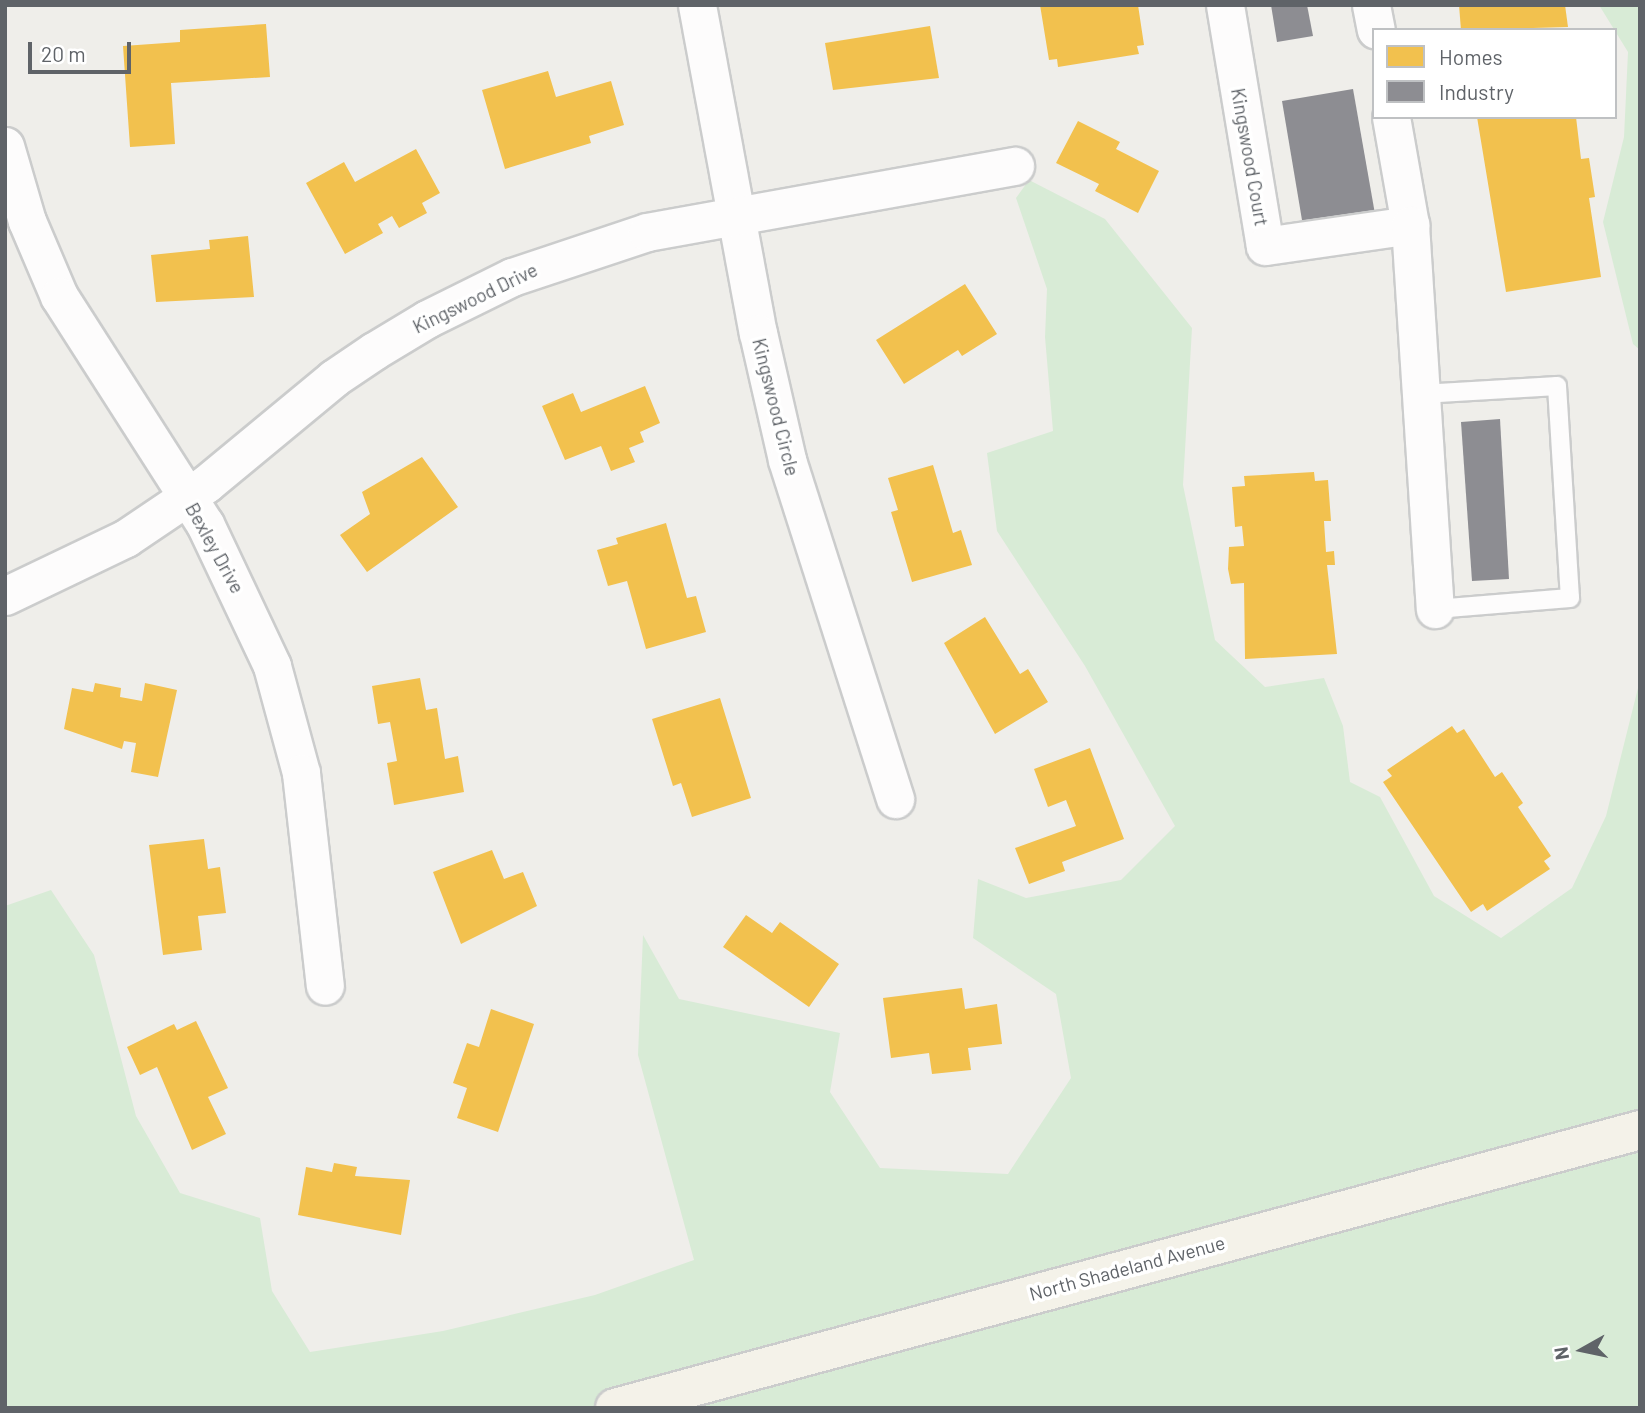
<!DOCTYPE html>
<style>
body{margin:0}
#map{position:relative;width:1645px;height:1413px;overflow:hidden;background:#efeeea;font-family:Barlow,sans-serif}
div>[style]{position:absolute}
.green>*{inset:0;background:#d8ebd6}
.homes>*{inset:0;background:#f2c14e}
.industry>*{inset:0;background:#8d8d92}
.roads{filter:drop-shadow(2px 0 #cbcccc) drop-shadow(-2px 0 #cbcccc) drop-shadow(0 2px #cbcccc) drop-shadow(0 -2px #cbcccc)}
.service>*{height:18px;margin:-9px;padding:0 9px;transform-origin:9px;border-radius:9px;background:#fdfcfc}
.minor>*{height:37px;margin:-18.5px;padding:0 18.5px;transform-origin:18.5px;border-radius:18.5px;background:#fdfcfc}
.primary>*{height:38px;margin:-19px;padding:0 19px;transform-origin:19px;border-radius:19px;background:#f4f2e9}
span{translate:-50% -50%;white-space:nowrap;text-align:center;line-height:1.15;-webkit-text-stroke:7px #fff;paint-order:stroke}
.street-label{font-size:19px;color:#5f6368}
.frame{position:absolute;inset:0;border:7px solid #5f6368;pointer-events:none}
.legend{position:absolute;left:1372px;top:28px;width:245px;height:91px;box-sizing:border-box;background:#fff;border:2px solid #bfc1c3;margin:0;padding:9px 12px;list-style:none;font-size:21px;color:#5f6368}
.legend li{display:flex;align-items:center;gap:14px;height:35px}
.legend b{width:35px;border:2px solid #bfc1c3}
.north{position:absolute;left:1547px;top:1315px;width:70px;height:70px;-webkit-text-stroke:5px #fff;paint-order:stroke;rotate:261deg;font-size:19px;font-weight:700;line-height:28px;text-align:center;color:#5f6368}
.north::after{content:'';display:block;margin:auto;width:24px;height:32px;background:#5f6368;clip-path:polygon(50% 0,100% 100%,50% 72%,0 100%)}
.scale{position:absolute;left:28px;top:42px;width:103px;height:32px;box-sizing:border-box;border:4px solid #5f6368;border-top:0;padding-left:9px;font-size:21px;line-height:24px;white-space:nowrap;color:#5f6368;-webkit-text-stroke:5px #fff;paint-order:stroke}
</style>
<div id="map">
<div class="green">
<div style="clip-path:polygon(1599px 5px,1640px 5px,1640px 350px,1633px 344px,1603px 222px,1624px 137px,1628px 52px)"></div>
<div style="clip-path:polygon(1029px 180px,1105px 219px,1192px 328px,1183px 485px,1215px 640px,1265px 687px,1324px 678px,1343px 726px,1350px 782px,1380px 797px,1434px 896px,1501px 938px,1572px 888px,1606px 816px,1640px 680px,1640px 1408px,5px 1408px,5px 906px,51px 890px,94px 955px,136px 1116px,180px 1193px,260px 1218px,272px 1291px,310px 1352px,443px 1331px,595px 1295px,694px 1260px,638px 1055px,643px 935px,679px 999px,840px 1033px,830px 1092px,880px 1168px,1008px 1174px,1071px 1078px,1056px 994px,973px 938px,978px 879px,1026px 898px,1121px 880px,1175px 826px,1085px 666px,997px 531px,987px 453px,1053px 431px,1045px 337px,1047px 289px,1016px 198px)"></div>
</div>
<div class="homes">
<div style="clip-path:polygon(1040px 5px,1138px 5px,1144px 45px,1137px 46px,1139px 54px,1058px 67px,1057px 59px,1049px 60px)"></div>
<div style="clip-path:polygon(1459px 5px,1565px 5px,1568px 27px,1461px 30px)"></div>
<div style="clip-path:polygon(266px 24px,270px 77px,171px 83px,175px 144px,130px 147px,123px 46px,180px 42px,180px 30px)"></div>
<div style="clip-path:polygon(930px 26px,939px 78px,833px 90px,825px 43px)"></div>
<div style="clip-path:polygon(548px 71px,556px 97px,611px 81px,624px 125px,589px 136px,591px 143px,505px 169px,482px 90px)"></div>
<div style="clip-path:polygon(1477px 117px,1576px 117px,1581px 159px,1589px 158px,1595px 197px,1589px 198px,1601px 277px,1506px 292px)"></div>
<div style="clip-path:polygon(1078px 121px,1120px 142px,1116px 149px,1159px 171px,1138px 213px,1095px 191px,1099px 184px,1056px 163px)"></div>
<div style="clip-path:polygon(416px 149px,440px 193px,422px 203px,427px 213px,399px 228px,392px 216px,378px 224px,383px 233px,345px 254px,306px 183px,344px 162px,355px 182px)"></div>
<div style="clip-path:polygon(248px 236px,254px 297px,156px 302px,151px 255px,210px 249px,209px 240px)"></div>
<div style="clip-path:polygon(965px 284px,997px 334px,962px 356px,958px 350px,904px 384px,876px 340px)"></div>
<div style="clip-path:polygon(645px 386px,660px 423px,640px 432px,644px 442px,629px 448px,635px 462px,611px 471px,601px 446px,565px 460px,542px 406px,573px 393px,581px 412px)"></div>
<div style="clip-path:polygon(422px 457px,458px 507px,367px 572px,340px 535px,370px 514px,362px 492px)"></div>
<div style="clip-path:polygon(933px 465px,953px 533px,961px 530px,972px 565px,912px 582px,891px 512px,898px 510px,888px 478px)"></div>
<div style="clip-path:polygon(1314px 472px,1315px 481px,1328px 480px,1331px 521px,1324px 521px,1326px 552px,1334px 551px,1335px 565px,1327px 565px,1337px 654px,1245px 659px,1244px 583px,1231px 584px,1228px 569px,1229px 547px,1244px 546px,1242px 526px,1235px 527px,1232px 487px,1245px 486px,1244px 476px)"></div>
<div style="clip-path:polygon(666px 523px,687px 598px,696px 596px,706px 632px,646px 649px,627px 581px,608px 586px,597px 550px,618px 544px,616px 538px)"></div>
<div style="clip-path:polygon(985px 617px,1020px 674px,1028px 669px,1048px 702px,995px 734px,944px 643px)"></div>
<div style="clip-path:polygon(420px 678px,426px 710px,437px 708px,445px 759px,458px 756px,464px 792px,394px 805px,387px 763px,397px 761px,390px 722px,378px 724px,372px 686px)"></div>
<div style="clip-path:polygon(95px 683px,121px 688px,120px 697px,142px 701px,145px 683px,177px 690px,158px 777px,131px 772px,136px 743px,124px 741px,122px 749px,64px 729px,72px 688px,93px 692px)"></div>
<div style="clip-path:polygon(720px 698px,751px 798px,692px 817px,681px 783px,673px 786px,652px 719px)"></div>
<div style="clip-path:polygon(1452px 726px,1457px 733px,1464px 729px,1495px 777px,1502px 772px,1523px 803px,1518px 807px,1551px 856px,1544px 861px,1550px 869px,1487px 911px,1483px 904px,1471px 912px,1383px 782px,1392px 776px,1387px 770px)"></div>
<div style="clip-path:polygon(1090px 748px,1124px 839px,1062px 862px,1065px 871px,1029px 884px,1015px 848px,1076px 826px,1066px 800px,1048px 807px,1034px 769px)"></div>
<div style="clip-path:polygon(204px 839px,208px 869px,220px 867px,226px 913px,198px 916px,202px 950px,163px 955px,149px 845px)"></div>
<div style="clip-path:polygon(492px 850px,504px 879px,523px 872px,537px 906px,461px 944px,433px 872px)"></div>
<div style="clip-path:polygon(746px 915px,772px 933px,780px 922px,839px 964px,809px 1007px,723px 947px)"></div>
<div style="clip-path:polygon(962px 988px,965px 1009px,997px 1004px,1002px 1044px,968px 1048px,971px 1070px,932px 1074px,929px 1053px,891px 1058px,883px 998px)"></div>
<div style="clip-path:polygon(491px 1009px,534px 1024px,498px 1132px,457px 1118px,467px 1088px,453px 1083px,467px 1043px,479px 1047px)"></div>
<div style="clip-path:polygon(196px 1021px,228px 1088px,208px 1097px,226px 1134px,192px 1150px,157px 1067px,140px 1075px,127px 1047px,174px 1024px,177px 1030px)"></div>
<div style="clip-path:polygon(334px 1163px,357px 1167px,355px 1176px,410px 1180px,401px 1235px,298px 1215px,306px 1167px,332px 1172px)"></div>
</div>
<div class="industry">
<div style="clip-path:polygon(1271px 5px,1307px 5px,1313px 36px,1277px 42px)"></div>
<div style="clip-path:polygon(1353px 89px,1375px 214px,1303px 226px,1282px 101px)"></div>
<div style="clip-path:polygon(1500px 419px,1509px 579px,1472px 581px,1461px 422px)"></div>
</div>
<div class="roads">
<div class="service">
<div style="left:1422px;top:394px;width:135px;rotate:-3.4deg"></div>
<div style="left:1557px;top:386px;width:212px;rotate:86.5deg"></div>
<div style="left:1570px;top:598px;width:135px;rotate:175.3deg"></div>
</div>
<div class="minor">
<div style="left:697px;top:5px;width:334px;rotate:79.5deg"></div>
<div style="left:758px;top:333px;width:130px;rotate:77.1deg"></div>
<div style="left:787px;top:460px;width:356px;rotate:72.3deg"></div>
<div style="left:1225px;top:5px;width:244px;rotate:80.6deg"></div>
<div style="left:1265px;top:246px;width:147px;rotate:-8.2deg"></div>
<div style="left:1371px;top:5px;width:25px;rotate:79deg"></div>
<div style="left:1391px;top:117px;width:110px;rotate:80deg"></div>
<div style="left:1410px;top:225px;width:385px;rotate:86.3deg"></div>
<div style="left:5px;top:146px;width:78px;rotate:73.7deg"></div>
<div style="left:27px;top:221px;width:82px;rotate:66.9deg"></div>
<div style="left:59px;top:296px;width:271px;rotate:57.4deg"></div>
<div style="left:205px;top:524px;width:157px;rotate:64.7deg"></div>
<div style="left:272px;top:666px;width:111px;rotate:74.8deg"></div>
<div style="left:301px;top:773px;width:214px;rotate:83.6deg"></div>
<div style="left:5px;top:596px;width:134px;rotate:-25.6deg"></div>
<div style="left:126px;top:538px;width:97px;rotate:-34deg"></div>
<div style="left:206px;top:484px;width:166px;rotate:-39.6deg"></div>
<div style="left:334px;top:378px;width:48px;rotate:-34deg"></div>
<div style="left:374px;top:351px;width:62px;rotate:-31.1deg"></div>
<div style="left:427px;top:319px;width:95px;rotate:-26.3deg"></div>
<div style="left:512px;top:277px;width:142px;rotate:-18.4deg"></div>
<div style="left:647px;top:232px;width:374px;rotate:-10.2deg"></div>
</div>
<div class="primary">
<div style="left:615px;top:1408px;width:1062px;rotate:-15.17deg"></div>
</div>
</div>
<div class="street-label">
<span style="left:1250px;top:157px;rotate:80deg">Kingswood Court</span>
<span style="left:475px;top:298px;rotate:-26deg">Kingswood Drive</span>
<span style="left:776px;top:407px;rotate:76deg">Kingswood Circle</span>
<span style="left:215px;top:548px;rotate:61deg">Bexley Drive</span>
<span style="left:1127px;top:1268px;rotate:-15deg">North Shadeland Avenue</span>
</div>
<div class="frame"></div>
<ul class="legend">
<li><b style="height:19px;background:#f2c14e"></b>Homes</li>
<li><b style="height:19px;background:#8d8d92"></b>Industry</li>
</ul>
<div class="north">N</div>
<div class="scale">20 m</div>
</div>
